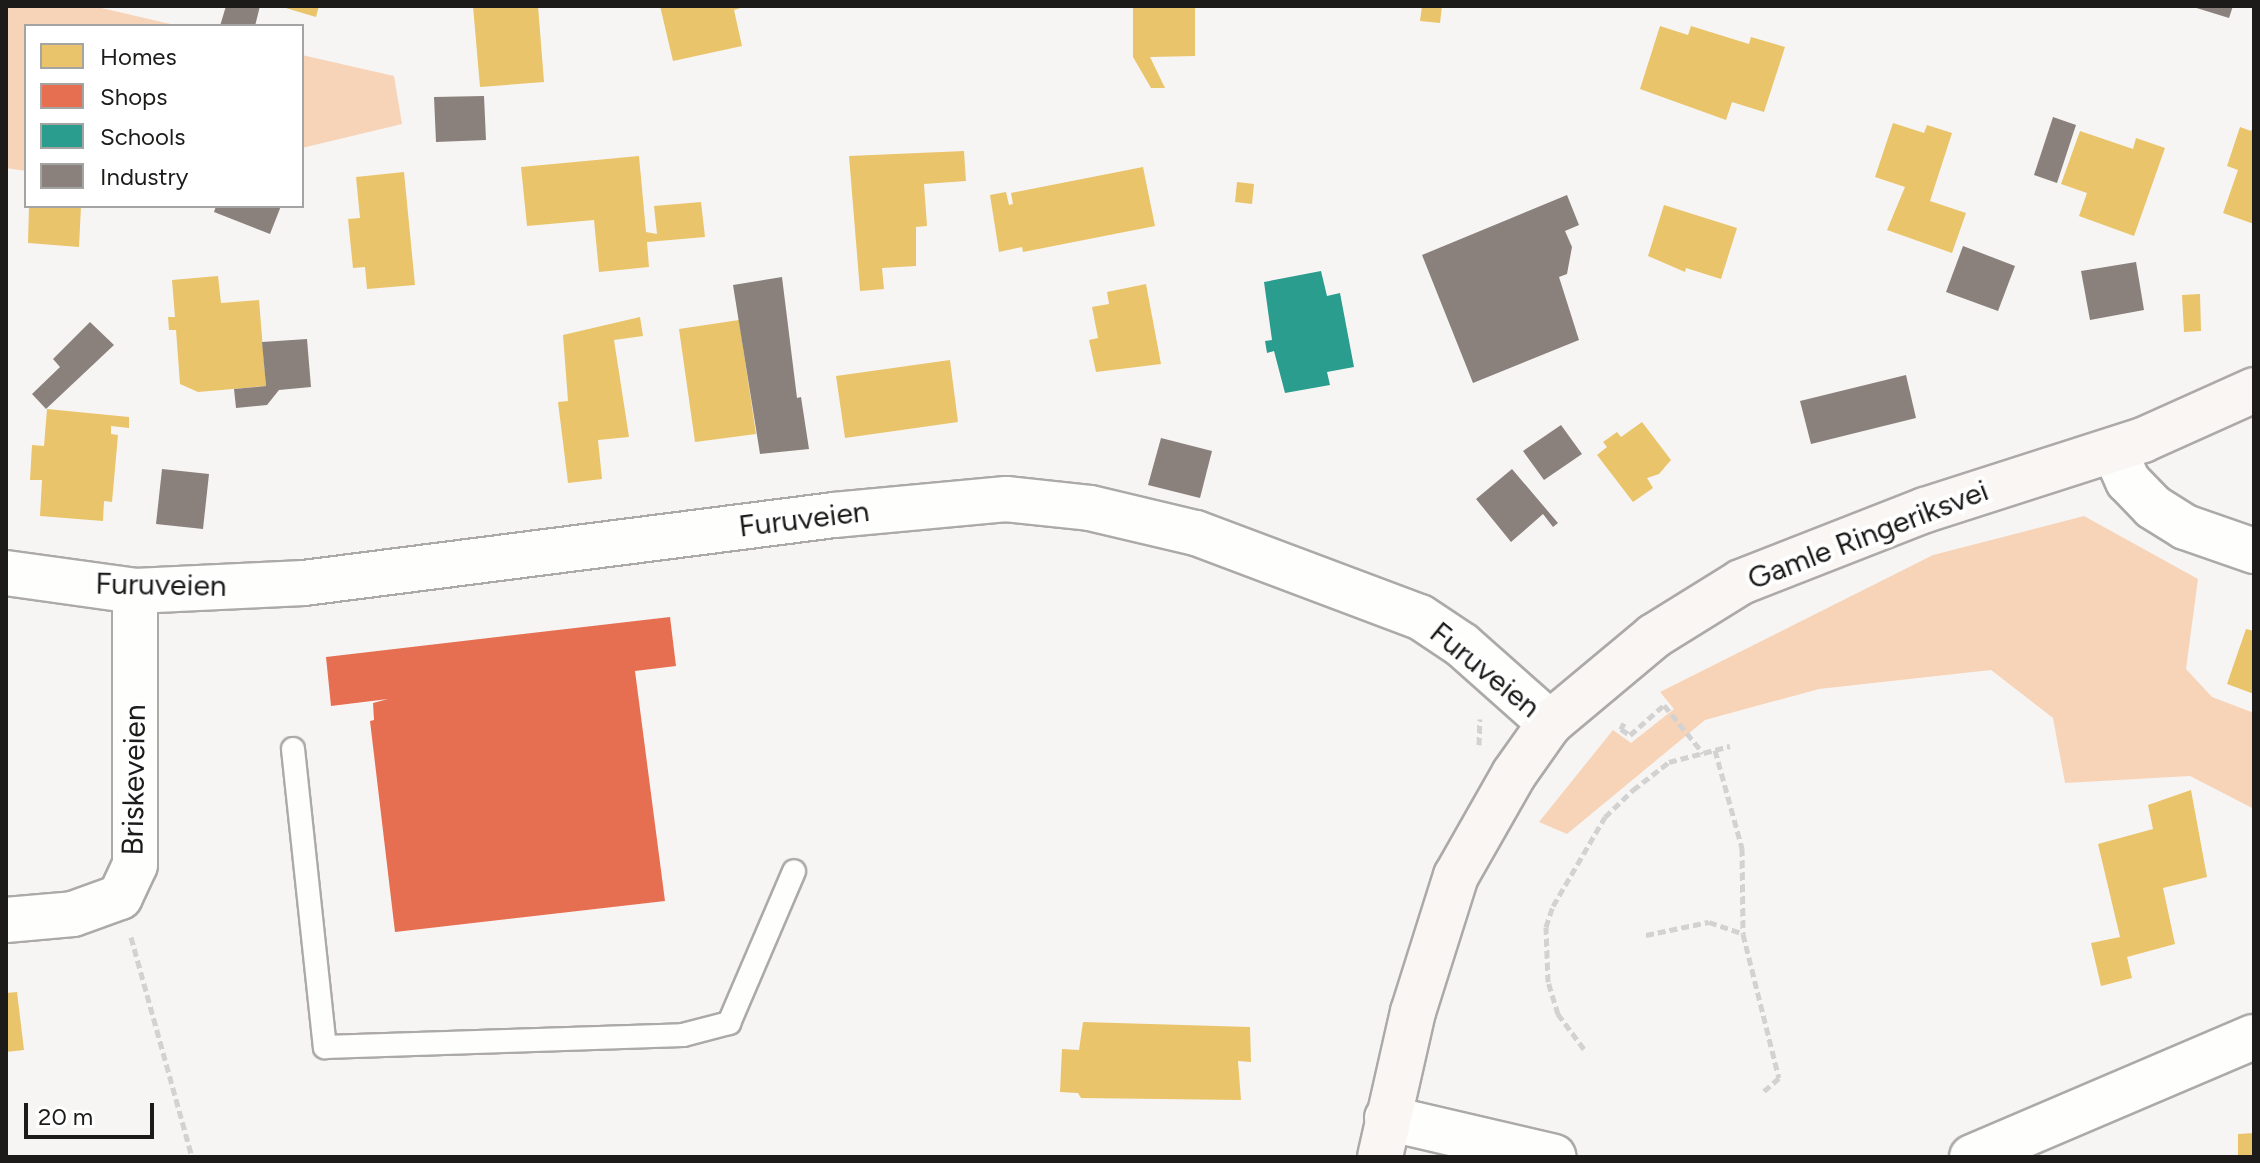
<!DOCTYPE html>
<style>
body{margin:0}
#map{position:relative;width:2260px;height:1163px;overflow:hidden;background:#f7f5f3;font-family:Figtree,sans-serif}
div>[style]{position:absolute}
.green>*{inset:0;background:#f7d4b8}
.homes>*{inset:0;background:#e9c46a}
.shops>*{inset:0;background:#e76f51}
.schools>*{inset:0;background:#2a9d8f}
.industry>*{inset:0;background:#8a817c}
.path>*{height:5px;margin-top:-2.5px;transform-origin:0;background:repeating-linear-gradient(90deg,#d2d2d2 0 8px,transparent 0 12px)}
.roads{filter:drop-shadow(2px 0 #acaaa9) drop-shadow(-2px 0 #acaaa9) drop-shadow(0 2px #acaaa9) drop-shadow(0 -2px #acaaa9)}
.lane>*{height:22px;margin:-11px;padding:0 11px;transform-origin:11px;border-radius:11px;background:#fefefd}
.street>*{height:44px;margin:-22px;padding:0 22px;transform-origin:22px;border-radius:22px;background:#fefefd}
.secondary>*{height:44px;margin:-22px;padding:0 22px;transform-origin:22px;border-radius:22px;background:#f9f6f4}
span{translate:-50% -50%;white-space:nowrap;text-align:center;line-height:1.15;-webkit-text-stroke:8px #fff;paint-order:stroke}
.street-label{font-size:30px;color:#1c1b1a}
.frame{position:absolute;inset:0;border:8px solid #1c1b1a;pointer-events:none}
.legend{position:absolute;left:24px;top:24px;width:280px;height:184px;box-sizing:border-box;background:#fff;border:2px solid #a4a4a3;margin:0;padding:10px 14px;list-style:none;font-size:24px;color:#1c1b1a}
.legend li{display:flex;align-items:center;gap:16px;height:40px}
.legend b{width:40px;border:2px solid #a4a4a3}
.scale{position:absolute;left:24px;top:1103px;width:130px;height:36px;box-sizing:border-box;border:4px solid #1c1b1a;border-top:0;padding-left:10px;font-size:24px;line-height:28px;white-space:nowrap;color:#1c1b1a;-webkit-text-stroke:6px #fff;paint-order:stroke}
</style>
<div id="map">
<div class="green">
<div style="clip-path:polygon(6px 6px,93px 6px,179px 26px,26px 26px,26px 171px,6px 168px)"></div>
<div style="clip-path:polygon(302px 55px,394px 76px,402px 124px,302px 148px)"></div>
<div style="clip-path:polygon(2084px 516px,2198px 579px,2186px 669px,2212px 697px,2254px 713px,2254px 809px,2190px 776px,2065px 783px,2053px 718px,1991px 670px,1819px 689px,1705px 720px,1567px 834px,1539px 822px,1613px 730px,1631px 743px,1674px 709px,1660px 692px,1933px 555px)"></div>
</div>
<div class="homes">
<div style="clip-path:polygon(279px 6px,319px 6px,316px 17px)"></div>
<div style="clip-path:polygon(473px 6px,538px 6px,544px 82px,480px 87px)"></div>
<div style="clip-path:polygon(660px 6px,747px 6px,734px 10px,742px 46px,673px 61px)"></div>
<div style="clip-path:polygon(1133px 6px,1195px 6px,1195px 56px,1150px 57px,1165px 88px,1151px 88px,1133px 57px)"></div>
<div style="clip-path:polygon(1422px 6px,1442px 6px,1440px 23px,1420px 21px)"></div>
<div style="clip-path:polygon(1660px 26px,1688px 35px,1691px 26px,1749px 44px,1751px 37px,1785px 47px,1764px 112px,1732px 102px,1726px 120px,1640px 89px)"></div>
<div style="clip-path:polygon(1893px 123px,1924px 133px,1927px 125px,1952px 133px,1930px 201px,1966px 213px,1952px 253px,1887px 230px,1905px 187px,1875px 177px)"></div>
<div style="clip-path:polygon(2254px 125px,2254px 224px,2223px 213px,2238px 170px,2227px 166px,2240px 127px,2251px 131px)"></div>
<div style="clip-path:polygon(2080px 131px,2133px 149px,2136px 138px,2165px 148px,2134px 236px,2079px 216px,2087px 193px,2061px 184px)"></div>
<div style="clip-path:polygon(964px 151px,966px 181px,924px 184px,927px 226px,916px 227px,916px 266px,882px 268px,884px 289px,860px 291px,849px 156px)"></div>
<div style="clip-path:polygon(639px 156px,646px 232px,657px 234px,654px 206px,701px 202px,705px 237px,647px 242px,649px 267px,599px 272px,594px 220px,527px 226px,521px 167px)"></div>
<div style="clip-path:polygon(1143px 167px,1155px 226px,1023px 252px,1022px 247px,999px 252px,990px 195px,1006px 192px,1009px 205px,1013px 204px,1011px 193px)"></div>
<div style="clip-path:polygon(404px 172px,415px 285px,367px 289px,365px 267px,353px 268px,348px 219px,360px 218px,356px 177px)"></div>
<div style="clip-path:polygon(1237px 182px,1254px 184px,1252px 204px,1235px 202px)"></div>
<div style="clip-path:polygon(1664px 205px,1737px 228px,1721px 279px,1686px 268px,1685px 272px,1648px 256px)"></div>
<div style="clip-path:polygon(29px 206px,81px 206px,79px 247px,28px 243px)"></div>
<div style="clip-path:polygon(218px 276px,221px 303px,259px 300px,266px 386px,198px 392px,180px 384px,176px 330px,169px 330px,168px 317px,175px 317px,172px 280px)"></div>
<div style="clip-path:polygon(1146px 284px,1161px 364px,1096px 372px,1089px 340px,1098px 338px,1092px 307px,1109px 304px,1107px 292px)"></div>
<div style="clip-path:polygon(2200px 294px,2201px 331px,2184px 332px,2182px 295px)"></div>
<div style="clip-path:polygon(640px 317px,643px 336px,614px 340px,629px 437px,598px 440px,602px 479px,568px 483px,558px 402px,568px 401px,563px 335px)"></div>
<div style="clip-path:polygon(739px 320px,756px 434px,695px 442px,679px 329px)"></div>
<div style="clip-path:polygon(950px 360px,958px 422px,845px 438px,836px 376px)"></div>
<div style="clip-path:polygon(47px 409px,129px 417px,129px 428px,111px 426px,111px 434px,118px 435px,112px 502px,104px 501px,103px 521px,40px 516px,42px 480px,30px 480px,32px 445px,44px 446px)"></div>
<div style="clip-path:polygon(1642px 422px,1671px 460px,1659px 474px,1647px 478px,1653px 488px,1633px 502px,1597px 455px,1607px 447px,1603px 442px,1617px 432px,1621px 437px)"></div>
<div style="clip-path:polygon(2246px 629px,2254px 631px,2254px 694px,2227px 684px)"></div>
<div style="clip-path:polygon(2191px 790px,2207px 877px,2163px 888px,2175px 944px,2127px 957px,2132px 978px,2101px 986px,2091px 943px,2120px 937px,2098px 844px,2153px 829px,2148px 805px)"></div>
<div style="clip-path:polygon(17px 992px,24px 1050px,6px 1052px,6px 993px)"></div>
<div style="clip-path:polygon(1083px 1022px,1250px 1027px,1251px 1062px,1238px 1061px,1241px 1100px,1081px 1098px,1078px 1093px,1060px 1092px,1062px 1049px,1079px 1050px)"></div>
<div style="clip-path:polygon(2254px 1133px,2254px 1157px,2238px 1157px,2238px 1134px)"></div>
</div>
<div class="shops">
<div style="clip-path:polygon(670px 617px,676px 666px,635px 671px,665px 901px,395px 932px,370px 721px,374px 720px,373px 703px,388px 699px,331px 706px,326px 657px)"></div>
</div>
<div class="schools">
<div style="clip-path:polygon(1321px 271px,1327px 296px,1340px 293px,1354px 367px,1327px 372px,1330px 385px,1285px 393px,1274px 351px,1267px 353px,1265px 341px,1272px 340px,1264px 282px)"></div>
</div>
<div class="industry">
<div style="clip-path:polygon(226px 6px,260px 6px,255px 26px,220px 26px)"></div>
<div style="clip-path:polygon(2190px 6px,2233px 6px,2229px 18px)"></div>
<div style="clip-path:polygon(484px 96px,486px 140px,436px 142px,434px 97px)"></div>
<div style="clip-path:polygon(2053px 117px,2076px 125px,2057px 183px,2034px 175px)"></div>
<div style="clip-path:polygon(1567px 195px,1579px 225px,1565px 231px,1572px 247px,1567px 274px,1559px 277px,1579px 340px,1473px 383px,1422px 255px)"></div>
<div style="clip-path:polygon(216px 206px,281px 206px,270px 234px,214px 212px)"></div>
<div style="clip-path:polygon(1963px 246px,2015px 266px,1998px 311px,1946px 292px)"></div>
<div style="clip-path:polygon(2136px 262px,2144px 310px,2090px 320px,2081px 271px)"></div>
<div style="clip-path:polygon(782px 277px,797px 398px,801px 397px,809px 449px,760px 454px,733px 285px)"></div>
<div style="clip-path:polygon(90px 322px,114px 345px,46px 409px,32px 394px,60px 367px,53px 359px)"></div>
<div style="clip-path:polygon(307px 339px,311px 387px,279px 390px,267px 405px,236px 408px,234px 389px,266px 386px,262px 342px)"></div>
<div style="clip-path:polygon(1906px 375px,1916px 418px,1811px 444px,1800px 401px)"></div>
<div style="clip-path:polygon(1561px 425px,1582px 454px,1544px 480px,1523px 451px)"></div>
<div style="clip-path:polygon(1161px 438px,1212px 451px,1200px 498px,1148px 485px)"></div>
<div style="clip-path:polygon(162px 469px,209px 474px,203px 529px,156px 524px)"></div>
<div style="clip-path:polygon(1512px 469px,1558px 523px,1553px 527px,1543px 514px,1511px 542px,1476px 499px)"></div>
</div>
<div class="path">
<div style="left:1624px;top:723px;width:7px;rotate:117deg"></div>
<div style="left:1621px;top:729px;width:11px;rotate:34deg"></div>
<div style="left:1630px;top:735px;width:45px;rotate:-41.4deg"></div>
<div style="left:1664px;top:705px;width:62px;rotate:50.9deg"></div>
<div style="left:1479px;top:745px;width:26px;rotate:-88deg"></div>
<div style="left:1715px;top:750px;width:102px;rotate:74.6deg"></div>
<div style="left:1742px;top:848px;width:86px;rotate:89.3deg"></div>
<div style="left:1743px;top:934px;width:148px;rotate:76deg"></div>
<div style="left:1779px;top:1078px;width:23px;rotate:139deg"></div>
<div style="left:1646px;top:935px;width:64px;rotate:-11.7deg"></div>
<div style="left:1709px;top:922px;width:36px;rotate:19deg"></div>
<div style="left:131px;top:937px;width:228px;rotate:74.5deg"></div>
<div style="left:1584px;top:1049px;width:44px;rotate:-126.6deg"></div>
<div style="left:1558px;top:1014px;width:34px;rotate:-107deg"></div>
<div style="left:1548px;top:982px;width:55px;rotate:-92.1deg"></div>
<div style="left:1546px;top:927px;width:22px;rotate:-72deg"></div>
<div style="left:1553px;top:906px;width:103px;rotate:-59.7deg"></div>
<div style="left:1605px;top:817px;width:39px;rotate:-44deg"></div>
<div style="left:1633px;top:790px;width:46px;rotate:-37.9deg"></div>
<div style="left:1669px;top:762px;width:63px;rotate:-14.7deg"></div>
</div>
<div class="roads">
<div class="lane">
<div style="left:293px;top:749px;width:300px;rotate:83.9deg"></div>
<div style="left:325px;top:1047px;width:358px;rotate:-1.9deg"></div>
<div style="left:683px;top:1035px;width:48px;rotate:-14.6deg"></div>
<div style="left:729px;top:1023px;width:165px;rotate:-66.8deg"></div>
</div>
<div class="street">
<div style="left:2114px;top:450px;width:34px;rotate:66deg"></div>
<div style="left:2128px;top:481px;width:36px;rotate:46deg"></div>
<div style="left:2153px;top:507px;width:38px;rotate:32deg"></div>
<div style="left:2185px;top:527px;width:73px;rotate:19.2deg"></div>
<div style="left:6px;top:573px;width:130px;rotate:7.9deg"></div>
<div style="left:135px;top:591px;width:169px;rotate:-2.7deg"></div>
<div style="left:304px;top:583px;width:534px;rotate:-7.31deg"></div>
<div style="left:834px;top:515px;width:173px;rotate:-5.3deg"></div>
<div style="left:1006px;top:499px;width:84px;rotate:6.1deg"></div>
<div style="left:1090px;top:508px;width:109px;rotate:13.3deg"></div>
<div style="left:1196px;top:533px;width:239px;rotate:20.6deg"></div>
<div style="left:1420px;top:617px;width:50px;rotate:33.7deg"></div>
<div style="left:1462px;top:645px;width:118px;rotate:41.6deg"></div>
<div style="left:6px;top:920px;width:67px;rotate:-5.1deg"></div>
<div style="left:73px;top:914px;width:50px;rotate:-19.9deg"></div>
<div style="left:120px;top:897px;width:35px;rotate:-65deg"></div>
<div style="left:135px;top:865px;width:274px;rotate:-90deg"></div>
<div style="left:1387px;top:1118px;width:171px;rotate:13.1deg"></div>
<div style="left:1972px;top:1157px;width:306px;rotate:-23.1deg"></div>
</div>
<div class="secondary">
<div style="left:1380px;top:1157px;width:149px;rotate:-77.2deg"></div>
<div style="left:1413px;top:1012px;width:143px;rotate:-72.5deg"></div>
<div style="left:1456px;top:876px;width:117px;rotate:-60.4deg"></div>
<div style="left:1514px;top:774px;width:62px;rotate:-54.8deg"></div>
<div style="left:1550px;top:723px;width:136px;rotate:-39.9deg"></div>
<div style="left:1654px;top:636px;width:102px;rotate:-31.8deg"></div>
<div style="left:1741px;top:582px;width:198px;rotate:-21.4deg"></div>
<div style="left:1925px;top:510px;width:229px;rotate:-17.8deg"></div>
<div style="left:2143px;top:440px;width:122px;rotate:-24.2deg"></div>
</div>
</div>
<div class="street-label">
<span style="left:804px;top:519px;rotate:-7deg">Furuveien</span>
<span style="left:1868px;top:535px;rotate:-21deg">Gamle Ringeriksvei</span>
<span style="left:161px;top:585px;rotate:1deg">Furuveien</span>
<span style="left:1485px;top:670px;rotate:39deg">Furuveien</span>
<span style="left:134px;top:780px;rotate:-89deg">Briskeveien</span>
</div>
<div class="frame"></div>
<ul class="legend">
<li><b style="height:22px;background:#e9c46a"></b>Homes</li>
<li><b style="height:22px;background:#e76f51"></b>Shops</li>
<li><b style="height:22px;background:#2a9d8f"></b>Schools</li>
<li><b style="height:22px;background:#8a817c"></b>Industry</li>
</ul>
<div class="scale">20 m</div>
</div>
